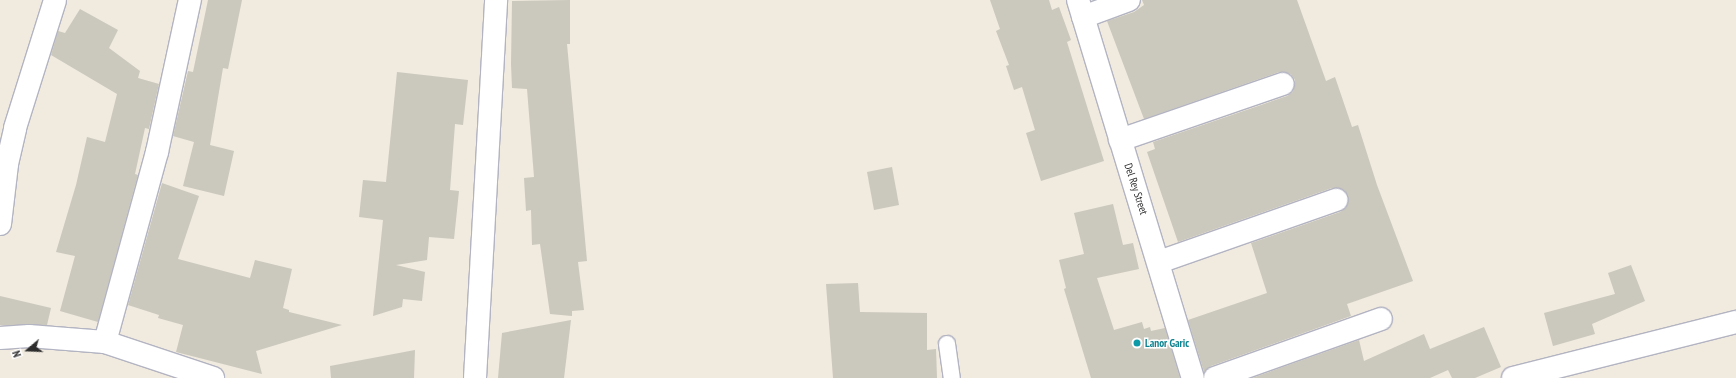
<!DOCTYPE html>
<style>
body{margin:0}
#map{position:relative;width:1736px;height:378px;overflow:hidden;background:#f0eadf;font-family:"PT Sans Narrow",sans-serif}
div>[style]{position:absolute}
.building>*{inset:0;background:#cbc8bd}
.roads{filter:drop-shadow(1px 0 #b3b4c2) drop-shadow(-1px 0 #b3b4c2) drop-shadow(0 1px #b3b4c2) drop-shadow(0 -1px #b3b4c2)}
.lane>*{height:16px;margin:-8px;padding:0 8px;transform-origin:8px;border-radius:8px;background:#fff}
.street>*{height:22px;margin:-11px;padding:0 11px;transform-origin:11px;border-radius:11px;background:#fff}
.dots>*{width:11px;height:11px;translate:-50% -50%;box-sizing:border-box;border:2px solid #fff;border-radius:50%}
span{translate:-50% -50%;white-space:nowrap;text-align:center;line-height:1.15;-webkit-text-stroke:3px #fff;paint-order:stroke}
.street-label{font-size:11px;color:#2d2d2d}
.culture-label{font-size:11px;color:#0d838f;font-weight:700}
.left{translate:0 -50%;text-align:left}
.north{position:absolute;left:8px;top:330px;width:40px;height:40px;-webkit-text-stroke:3px #fff;paint-order:stroke;rotate:251deg;font-size:11px;font-weight:700;line-height:16px;text-align:center;color:#2d2d2d}
.north::after{content:'';display:block;margin:auto;width:14px;height:18px;background:#2d2d2d;clip-path:polygon(50% 0,100% 100%,50% 72%,0 100%)}
</style>
<div id="map">
<div class="building">
<div style="clip-path:polygon(208px 0,242px 0,228px 69px,223px 68px,210px 145px,234px 151px,224px 196px,183px 186px,194px 142px,173px 136px,188px 71px,193px 72px)"></div>
<div style="clip-path:polygon(570px 0,570px 44px,567px 44px,587px 261px,578px 262px,584px 310px,572px 311px,572px 316px,550px 314px,540px 244px,532px 245px,531px 210px,526px 211px,524px 178px,534px 177px,527px 89px,512px 88px,511px 64px,512px 1px)"></div>
<div style="clip-path:polygon(990px 0,1049px 0,1052px 10px,1059px 7px,1071px 40px,1067px 42px,1104px 161px,1041px 181px,1026px 133px,1035px 130px,1022px 87px,1014px 90px,1006px 66px,1009px 65px,996px 31px,1000px 29px)"></div>
<div style="clip-path:polygon(1142px 0,1297px 0,1326px 81px,1335px 77px,1352px 127px,1358px 125px,1377px 185px,1413px 281px,1347px 304px,1351px 316px,1211px 366px,1204px 372px,1188px 320px,1267px 293px,1251px 243px,1340px 212px,1346px 208px,1348px 196px,1344px 190px,1332px 188px,1178px 242px,1147px 152px,1155px 149px,1153px 142px,1287px 96px,1293px 92px,1295px 80px,1291px 74px,1279px 72px,1144px 119px,1107px 21px,1134px 12px,1144px 5px)"></div>
<div style="clip-path:polygon(80px 9px,118px 30px,109px 48px,140px 71px,138px 78px,159px 84px,149px 129px,145px 128px,135px 174px,138px 175px,98px 322px,60px 311px,75px 256px,56px 252px,76px 185px,87px 137px,105px 142px,117px 94px,51px 55px,58px 31px,65px 33px)"></div>
<div style="clip-path:polygon(397px 72px,468px 80px,463px 125px,455px 124px,450px 190px,459px 191px,454px 239px,429px 237px,427px 260px,396px 265px,425px 272px,422px 301px,403px 299px,402px 307px,373px 316px,383px 220px,359px 217px,363px 180px,386px 182px)"></div>
<div style="clip-path:polygon(892px 167px,899px 205px,874px 210px,867px 172px)"></div>
<div style="clip-path:polygon(162px 183px,199px 196px,178px 259px,250px 278px,255px 260px,292px 269px,283px 308px,289px 310px,289px 312px,342px 325px,256px 351px,262px 374px,176px 352px,183px 325px,158px 318px,159px 315px,128px 305px)"></div>
<div style="clip-path:polygon(1113px 204px,1123px 245px,1133px 243px,1139px 269px,1097px 278px,1114px 330px,1142px 322px,1144px 329px,1150px 327px,1151px 331px,1165px 328px,1180px 378px,1091px 378px,1064px 289px,1066px 288px,1059px 260px,1084px 254px,1074px 213px)"></div>
<div style="clip-path:polygon(1631px 265px,1645px 301px,1592px 324px,1595px 334px,1553px 346px,1544px 313px,1615px 294px,1608px 273px)"></div>
<div style="clip-path:polygon(858px 283px,860px 312px,927px 313px,927px 350px,936px 349px,937px 378px,833px 378px,826px 284px)"></div>
<div style="clip-path:polygon(0 296px,51px 308px,47px 325px,0 325px)"></div>
<div style="clip-path:polygon(571px 320px,564px 378px,498px 378px,502px 333px)"></div>
<div style="clip-path:polygon(1484px 327px,1501px 367px,1475px 378px,1452px 378px,1448px 370px,1430px 378px,1252px 378px,1359px 340px,1364px 361px,1424px 334px,1430px 349px)"></div>
<div style="clip-path:polygon(415px 350px,414px 378px,331px 378px,330px 366px)"></div>
</div>
<div class="roads">
<div class="lane">
<div style="left:947px;top:344px;width:34px;rotate:82deg"></div>
</div>
<div class="street">
<div style="left:1078px;top:0;width:395px;rotate:73.1deg"></div>
<div style="left:1083px;top:17px;width:49px;rotate:-20.3deg"></div>
<div style="left:1120px;top:140px;width:172px;rotate:-19deg"></div>
<div style="left:0;top:224px;width:60px;rotate:-83.3deg"></div>
<div style="left:7px;top:164px;width:37px;rotate:-77deg"></div>
<div style="left:15px;top:128px;width:134px;rotate:-72.6deg"></div>
<div style="left:1159px;top:262px;width:188px;rotate:-19.3deg"></div>
<div style="left:0;top:338px;width:29px;rotate:-4deg"></div>
<div style="left:29px;top:336px;width:76px;rotate:4.5deg"></div>
<div style="left:105px;top:342px;width:114px;rotate:18.4deg"></div>
<div style="left:105px;top:342px;width:197px;rotate:-74.7deg"></div>
<div style="left:157px;top:152px;width:156px;rotate:-77.8deg"></div>
<div style="left:475px;top:378px;width:379px;rotate:-86.8deg"></div>
<div style="left:1215px;top:378px;width:176px;rotate:-19.6deg"></div>
<div style="left:1513px;top:378px;width:230px;rotate:-14.1deg"></div>
</div>
</div>
<div class="dots">
<div style="left:1137px;top:343px;background:#0f9aa8"></div>
</div>
<div class="street-label">
<span style="left:1136px;top:189px;rotate:72deg">Del Rey Street</span>
</div>
<div class="culture-label">
<span class="left" style="left:1145px;top:343px">Lanor Garic</span>
</div>
<div class="north">N</div>
</div>
